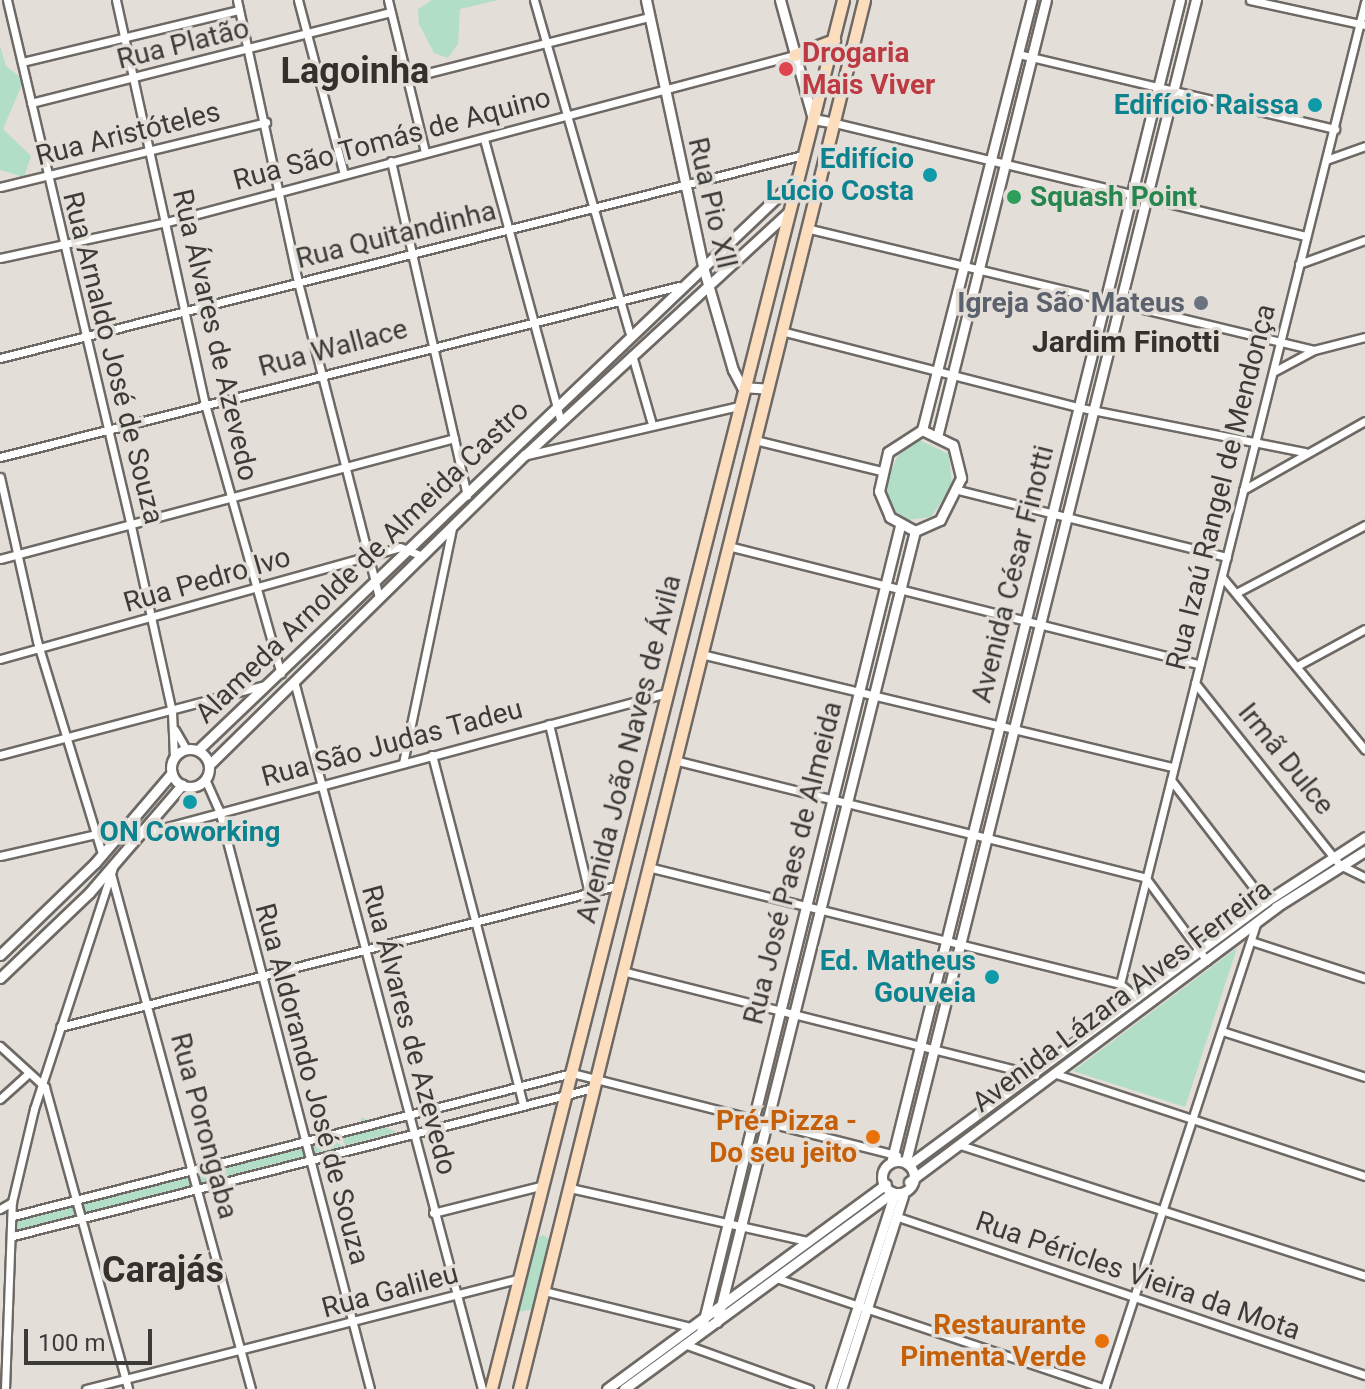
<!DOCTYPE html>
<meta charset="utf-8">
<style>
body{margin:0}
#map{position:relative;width:1365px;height:1389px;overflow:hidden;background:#e4ded9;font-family:Roboto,sans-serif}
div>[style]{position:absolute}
.green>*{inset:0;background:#b2dec8}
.roads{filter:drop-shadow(2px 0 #6e6964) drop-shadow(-2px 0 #6e6964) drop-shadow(0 2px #6e6964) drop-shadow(0 -2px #6e6964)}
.street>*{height:7px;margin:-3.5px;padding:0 3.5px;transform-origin:3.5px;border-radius:3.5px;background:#fff}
.secondary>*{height:9px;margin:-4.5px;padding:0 4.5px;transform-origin:4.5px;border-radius:4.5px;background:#fff}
.secondary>.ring{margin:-4.5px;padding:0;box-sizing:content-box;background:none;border:9px solid #fff;border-radius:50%}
.primary>*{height:11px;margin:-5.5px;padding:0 5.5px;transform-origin:5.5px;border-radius:5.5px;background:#fcddbe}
.dots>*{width:22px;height:22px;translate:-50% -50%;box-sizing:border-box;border:4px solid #e4ded9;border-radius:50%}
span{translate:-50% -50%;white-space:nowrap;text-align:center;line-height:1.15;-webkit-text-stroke:7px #e4ded9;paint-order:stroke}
.street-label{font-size:28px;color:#3d3b39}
.health-label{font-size:28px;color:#be3a42;font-weight:700}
.left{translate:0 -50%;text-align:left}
.culture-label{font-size:28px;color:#0d838f;font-weight:700}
.right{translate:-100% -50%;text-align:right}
.leisure-label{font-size:28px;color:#27864d;font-weight:700}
.worship-label{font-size:28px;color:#5b616d;font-weight:700}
.food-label{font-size:28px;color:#c56008;font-weight:700}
.neighbourhood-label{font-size:30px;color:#35302c;font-weight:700}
.district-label{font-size:36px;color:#35302c;font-weight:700}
.scale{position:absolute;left:24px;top:1329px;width:128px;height:36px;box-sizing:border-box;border:4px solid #3d3b39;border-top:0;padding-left:10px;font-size:24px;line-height:28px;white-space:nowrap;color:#3d3b39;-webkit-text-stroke:6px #e4ded9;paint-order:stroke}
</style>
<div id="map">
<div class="green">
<div style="clip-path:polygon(432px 0,499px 0,460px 9px,458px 44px,448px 58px,434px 53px,419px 24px,418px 9px)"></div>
<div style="clip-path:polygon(0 46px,6px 66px,24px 80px,3px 129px,31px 156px,24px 177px,0 170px)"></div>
<div style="clip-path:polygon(919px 440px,949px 454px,952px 487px,931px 517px,907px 520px,890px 507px,885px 483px,902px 447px)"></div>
<div style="clip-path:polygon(1237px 948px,1185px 1107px,1073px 1071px)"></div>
<div style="clip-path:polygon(361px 1117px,397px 1132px,14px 1231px,20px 1218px,49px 1208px,352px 1136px,362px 1131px)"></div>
<div style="clip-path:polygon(543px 1235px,553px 1241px,534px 1309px,517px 1312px,534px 1240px)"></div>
</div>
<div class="roads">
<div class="street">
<div style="left:7px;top:0;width:540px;rotate:76.74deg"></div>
<div style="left:131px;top:526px;width:190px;rotate:77.6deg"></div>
<div style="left:172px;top:712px;width:46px;rotate:87.5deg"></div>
<div style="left:116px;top:0;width:414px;rotate:77.6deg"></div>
<div style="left:205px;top:404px;width:280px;rotate:74.3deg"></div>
<div style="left:237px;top:0;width:289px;rotate:77.8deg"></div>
<div style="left:298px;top:282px;width:326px;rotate:75.6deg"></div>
<div style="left:298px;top:0;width:180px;rotate:75.2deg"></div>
<div style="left:388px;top:0;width:156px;rotate:76.3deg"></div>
<div style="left:534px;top:0;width:345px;rotate:74deg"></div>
<div style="left:1250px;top:0;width:118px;rotate:12.3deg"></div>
<div style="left:1018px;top:54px;width:326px;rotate:13.3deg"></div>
<div style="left:22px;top:62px;width:223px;rotate:-13.5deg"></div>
<div style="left:408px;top:78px;width:249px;rotate:-14.2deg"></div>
<div style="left:31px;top:103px;width:371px;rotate:-14.2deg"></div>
<div style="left:835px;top:123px;width:484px;rotate:13.5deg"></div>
<div style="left:484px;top:139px;width:293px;rotate:74.8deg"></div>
<div style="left:1326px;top:160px;width:41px;rotate:-19.7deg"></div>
<div style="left:391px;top:161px;width:343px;rotate:77.2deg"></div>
<div style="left:0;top:187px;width:274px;rotate:-13.7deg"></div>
<div style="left:810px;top:229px;width:518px;rotate:13.5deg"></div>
<div style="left:0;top:258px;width:171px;rotate:-12.2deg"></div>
<div style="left:167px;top:222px;width:649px;rotate:-14.91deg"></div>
<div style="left:1299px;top:264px;width:70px;rotate:-20deg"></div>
<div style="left:785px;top:332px;width:301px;rotate:14.4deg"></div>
<div style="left:1077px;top:407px;width:232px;rotate:11.2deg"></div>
<div style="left:632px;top:355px;width:69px;rotate:73.9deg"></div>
<div style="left:0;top:358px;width:828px;rotate:-14.19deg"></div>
<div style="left:1275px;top:371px;width:44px;rotate:-28.3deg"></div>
<div style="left:1314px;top:350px;width:53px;rotate:-14.3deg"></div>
<div style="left:755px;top:440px;width:130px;rotate:13.8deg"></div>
<div style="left:527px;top:455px;width:218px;rotate:-13deg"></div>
<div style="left:0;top:457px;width:700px;rotate:-14.14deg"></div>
<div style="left:0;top:477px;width:168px;rotate:77.3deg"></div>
<div style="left:37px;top:641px;width:223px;rotate:73deg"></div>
<div style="left:958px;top:490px;width:277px;rotate:14deg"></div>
<div style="left:1243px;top:490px;width:140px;rotate:-29.5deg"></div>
<div style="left:728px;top:546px;width:486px;rotate:14.1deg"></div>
<div style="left:0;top:559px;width:470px;rotate:-14.9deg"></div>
<div style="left:1222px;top:577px;width:224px;rotate:50.4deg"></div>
<div style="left:1238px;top:592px;width:144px;rotate:-27.8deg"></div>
<div style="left:701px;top:654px;width:485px;rotate:13.5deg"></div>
<div style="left:0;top:659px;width:415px;rotate:-15.6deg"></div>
<div style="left:400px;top:547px;width:24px;rotate:22deg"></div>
<div style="left:1297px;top:666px;width:77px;rotate:-28.6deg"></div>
<div style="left:294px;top:681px;width:733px;rotate:75.13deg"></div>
<div style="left:1195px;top:683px;width:233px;rotate:51.5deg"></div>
<div style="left:1340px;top:865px;width:28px;rotate:26deg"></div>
<div style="left:549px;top:724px;width:174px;rotate:76.7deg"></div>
<div style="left:175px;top:730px;width:22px;rotate:60deg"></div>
<div style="left:0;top:755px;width:274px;rotate:-14.8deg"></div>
<div style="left:432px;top:755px;width:361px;rotate:75.4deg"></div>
<div style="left:674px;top:760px;width:485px;rotate:14deg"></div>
<div style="left:1145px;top:877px;width:104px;rotate:53.6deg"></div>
<div style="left:403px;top:763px;width:239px;rotate:-78.2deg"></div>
<div style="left:205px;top:779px;width:34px;rotate:66deg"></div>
<div style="left:219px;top:810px;width:598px;rotate:75.38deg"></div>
<div style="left:1171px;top:780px;width:154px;rotate:52.4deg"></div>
<div style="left:130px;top:837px;width:556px;rotate:-15.01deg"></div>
<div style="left:0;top:856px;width:98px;rotate:-12.9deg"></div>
<div style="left:648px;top:867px;width:486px;rotate:13.9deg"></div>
<div style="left:1120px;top:984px;width:22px;rotate:39deg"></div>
<div style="left:111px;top:874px;width:534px;rotate:74.79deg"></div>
<div style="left:1251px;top:941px;width:120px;rotate:18deg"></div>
<div style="left:622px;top:971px;width:426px;rotate:14.1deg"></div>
<div style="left:1120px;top:984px;width:1012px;rotate:-75.99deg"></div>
<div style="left:60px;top:1027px;width:578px;rotate:-14.23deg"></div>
<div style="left:1222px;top:1031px;width:150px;rotate:17.8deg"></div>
<div style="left:0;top:1046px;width:61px;rotate:42.3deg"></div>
<div style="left:45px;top:1087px;width:313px;rotate:74.6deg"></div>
<div style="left:1056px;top:1074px;width:325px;rotate:18.3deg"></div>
<div style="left:0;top:1099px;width:36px;rotate:-42deg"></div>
<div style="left:960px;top:1145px;width:426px;rotate:17.9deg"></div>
<div style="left:570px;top:1188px;width:244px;rotate:12.6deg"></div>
<div style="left:0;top:1209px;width:14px;rotate:-30deg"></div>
<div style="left:433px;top:1213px;width:114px;rotate:-14.2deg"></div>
<div style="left:13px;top:1216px;width:577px;rotate:-14.35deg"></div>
<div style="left:572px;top:1073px;width:335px;rotate:14.2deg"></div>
<div style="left:898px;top:1217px;width:493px;rotate:18.7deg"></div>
<div style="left:13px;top:1236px;width:599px;rotate:-14.31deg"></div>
<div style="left:779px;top:1279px;width:344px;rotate:18.6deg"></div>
<div style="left:544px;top:1291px;width:151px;rotate:13.8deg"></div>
<div style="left:684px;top:1344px;width:133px;rotate:19.8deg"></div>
<div style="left:5px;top:1389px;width:187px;rotate:-87.9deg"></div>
<div style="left:12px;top:1202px;width:96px;rotate:-76.7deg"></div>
<div style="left:34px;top:1109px;width:255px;rotate:-71.9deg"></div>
<div style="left:86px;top:1389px;width:445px;rotate:-14.3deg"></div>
<div style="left:1104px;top:1389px;width:489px;rotate:-71.9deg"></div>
</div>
<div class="secondary">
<div style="left:646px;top:0;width:273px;rotate:77.9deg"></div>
<div style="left:703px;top:267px;width:107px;rotate:73.8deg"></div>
<div style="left:733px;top:370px;width:19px;rotate:62deg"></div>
<div style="left:742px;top:387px;width:26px;rotate:4deg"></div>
<div style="left:780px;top:0;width:123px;rotate:74.5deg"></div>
<div style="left:813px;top:119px;width:22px;rotate:10deg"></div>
<div style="left:922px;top:430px;width:444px;rotate:-75.7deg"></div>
<div style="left:922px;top:430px;width:34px;rotate:26deg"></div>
<div style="left:953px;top:445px;width:34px;rotate:76deg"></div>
<div style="left:961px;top:478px;width:47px;rotate:116.6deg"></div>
<div style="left:940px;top:520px;width:27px;rotate:156deg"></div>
<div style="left:915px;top:531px;width:29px;rotate:-151deg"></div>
<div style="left:890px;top:517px;width:28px;rotate:-113deg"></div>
<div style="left:879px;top:491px;width:40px;rotate:-77deg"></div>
<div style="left:888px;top:452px;width:40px;rotate:-32.9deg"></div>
<div style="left:938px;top:433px;width:446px;rotate:-76deg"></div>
<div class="ring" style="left:171px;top:749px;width:29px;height:29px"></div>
<div style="left:198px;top:750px;width:828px;rotate:-43.68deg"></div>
<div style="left:209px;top:765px;width:443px;rotate:-44.5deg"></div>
<div style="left:525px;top:455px;width:358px;rotate:-42.7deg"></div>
<div style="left:0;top:955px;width:132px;rotate:-44.1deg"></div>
<div style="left:95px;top:863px;width:118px;rotate:-49.5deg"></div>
<div style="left:0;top:978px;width:123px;rotate:-43.7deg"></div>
<div style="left:89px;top:893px;width:143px;rotate:-49.3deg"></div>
<div style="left:907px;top:1157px;width:1193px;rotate:-75.98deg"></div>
<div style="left:892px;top:1159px;width:1194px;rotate:-76.05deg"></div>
<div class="ring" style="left:882px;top:1161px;width:23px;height:23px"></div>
<div style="left:910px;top:1164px;width:441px;rotate:-36.4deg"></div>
<div style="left:1265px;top:902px;width:119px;rotate:-33deg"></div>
<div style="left:909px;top:1182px;width:459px;rotate:-36.8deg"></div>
<div style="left:1276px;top:907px;width:105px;rotate:-32.2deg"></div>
<div style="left:717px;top:1322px;width:815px;rotate:-75.95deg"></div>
<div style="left:701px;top:1332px;width:830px;rotate:-76.13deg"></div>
<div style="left:607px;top:1389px;width:346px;rotate:-36.3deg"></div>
<div style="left:624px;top:1389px;width:328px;rotate:-36.2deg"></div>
<div style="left:831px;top:1389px;width:201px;rotate:-72deg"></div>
<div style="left:841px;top:1389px;width:203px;rotate:-72.2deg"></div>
</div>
<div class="primary">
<div style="left:794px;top:55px;width:43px;rotate:-20.6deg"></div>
<div style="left:491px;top:1389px;width:1433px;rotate:-75.78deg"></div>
<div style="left:519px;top:1389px;width:1431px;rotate:-76.05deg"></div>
</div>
</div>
<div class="dots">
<div style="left:786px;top:69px;background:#e0444e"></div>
<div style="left:1315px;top:105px;background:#0f9aa8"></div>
<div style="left:930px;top:175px;background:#0f9aa8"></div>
<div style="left:1014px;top:197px;background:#2e9e5b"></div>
<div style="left:1201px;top:303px;background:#6b7280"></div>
<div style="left:190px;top:802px;background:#0f9aa8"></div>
<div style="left:992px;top:977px;background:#0f9aa8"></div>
<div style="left:873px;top:1137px;background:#e8710a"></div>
<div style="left:1102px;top:1341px;background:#e8710a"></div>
</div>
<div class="street-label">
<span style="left:183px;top:44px;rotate:-14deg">Rua Platão</span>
<span style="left:128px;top:134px;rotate:-14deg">Rua Aristóteles</span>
<span style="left:392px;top:139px;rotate:-15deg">Rua São Tomás de Aquino</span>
<span style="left:712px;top:203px;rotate:77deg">Rua Pio Xll</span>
<span style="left:396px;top:235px;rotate:-14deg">Rua Quitandinha</span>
<span style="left:215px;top:335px;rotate:77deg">Rua Álvares de Azevedo</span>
<span style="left:333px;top:348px;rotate:-15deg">Rua Wallace</span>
<span style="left:113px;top:358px;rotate:76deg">Rua Arnaldo José de Souza</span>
<span style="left:1221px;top:487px;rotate:-76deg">Rua Izaú Rangel de Mendonça</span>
<span style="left:362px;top:562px;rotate:-44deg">Alameda Arnolde de Almeida Castro</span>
<span style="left:1013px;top:574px;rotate:-76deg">Avenida César Finotti</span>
<span style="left:207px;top:580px;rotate:-16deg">Rua Pedro Ivo</span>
<span style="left:392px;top:743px;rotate:-15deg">Rua São Judas Tadeu</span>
<span style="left:629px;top:749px;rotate:-76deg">Avenida João Naves de Ávila</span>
<span style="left:1286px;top:759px;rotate:51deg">Irmã Dulce</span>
<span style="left:793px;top:863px;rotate:-76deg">Rua José Paes de Almeida</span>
<span style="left:1122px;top:996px;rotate:-37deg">Avenida Lázara Alves Ferreira</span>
<span style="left:409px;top:1030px;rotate:75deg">Rua Álvares de Azevedo</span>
<span style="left:312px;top:1084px;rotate:75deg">Rua Aldorando José de Souza</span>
<span style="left:204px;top:1126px;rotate:75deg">Rua Porongaba</span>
<span style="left:1138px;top:1276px;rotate:19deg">Rua Péricles Vieira da Mota</span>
<span style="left:390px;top:1291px;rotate:-15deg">Rua Galileu</span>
</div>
<div class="health-label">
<span class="left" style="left:802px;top:69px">Drogaria<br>Mais Viver</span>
</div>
<div class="culture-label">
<span class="right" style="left:1299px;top:105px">Edifício Raissa</span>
<span class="right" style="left:914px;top:175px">Edifício<br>Lúcio Costa</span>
<span style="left:190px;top:832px">ON Coworking</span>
<span class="right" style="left:976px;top:977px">Ed. Matheus<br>Gouveia</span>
</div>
<div class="leisure-label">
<span class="left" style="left:1030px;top:197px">Squash Point</span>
</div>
<div class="worship-label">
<span class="right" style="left:1185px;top:303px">Igreja São Mateus</span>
</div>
<div class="food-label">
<span class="right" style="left:857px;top:1137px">Pré-Pizza -<br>Do seu jeito</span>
<span class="right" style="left:1086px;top:1341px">Restaurante<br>Pimenta Verde</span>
</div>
<div class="neighbourhood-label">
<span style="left:1126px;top:342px">Jardim Finotti</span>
</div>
<div class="district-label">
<span style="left:355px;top:72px">Lagoinha</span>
<span style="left:163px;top:1271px">Carajás</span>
</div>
<div class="scale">100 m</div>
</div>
